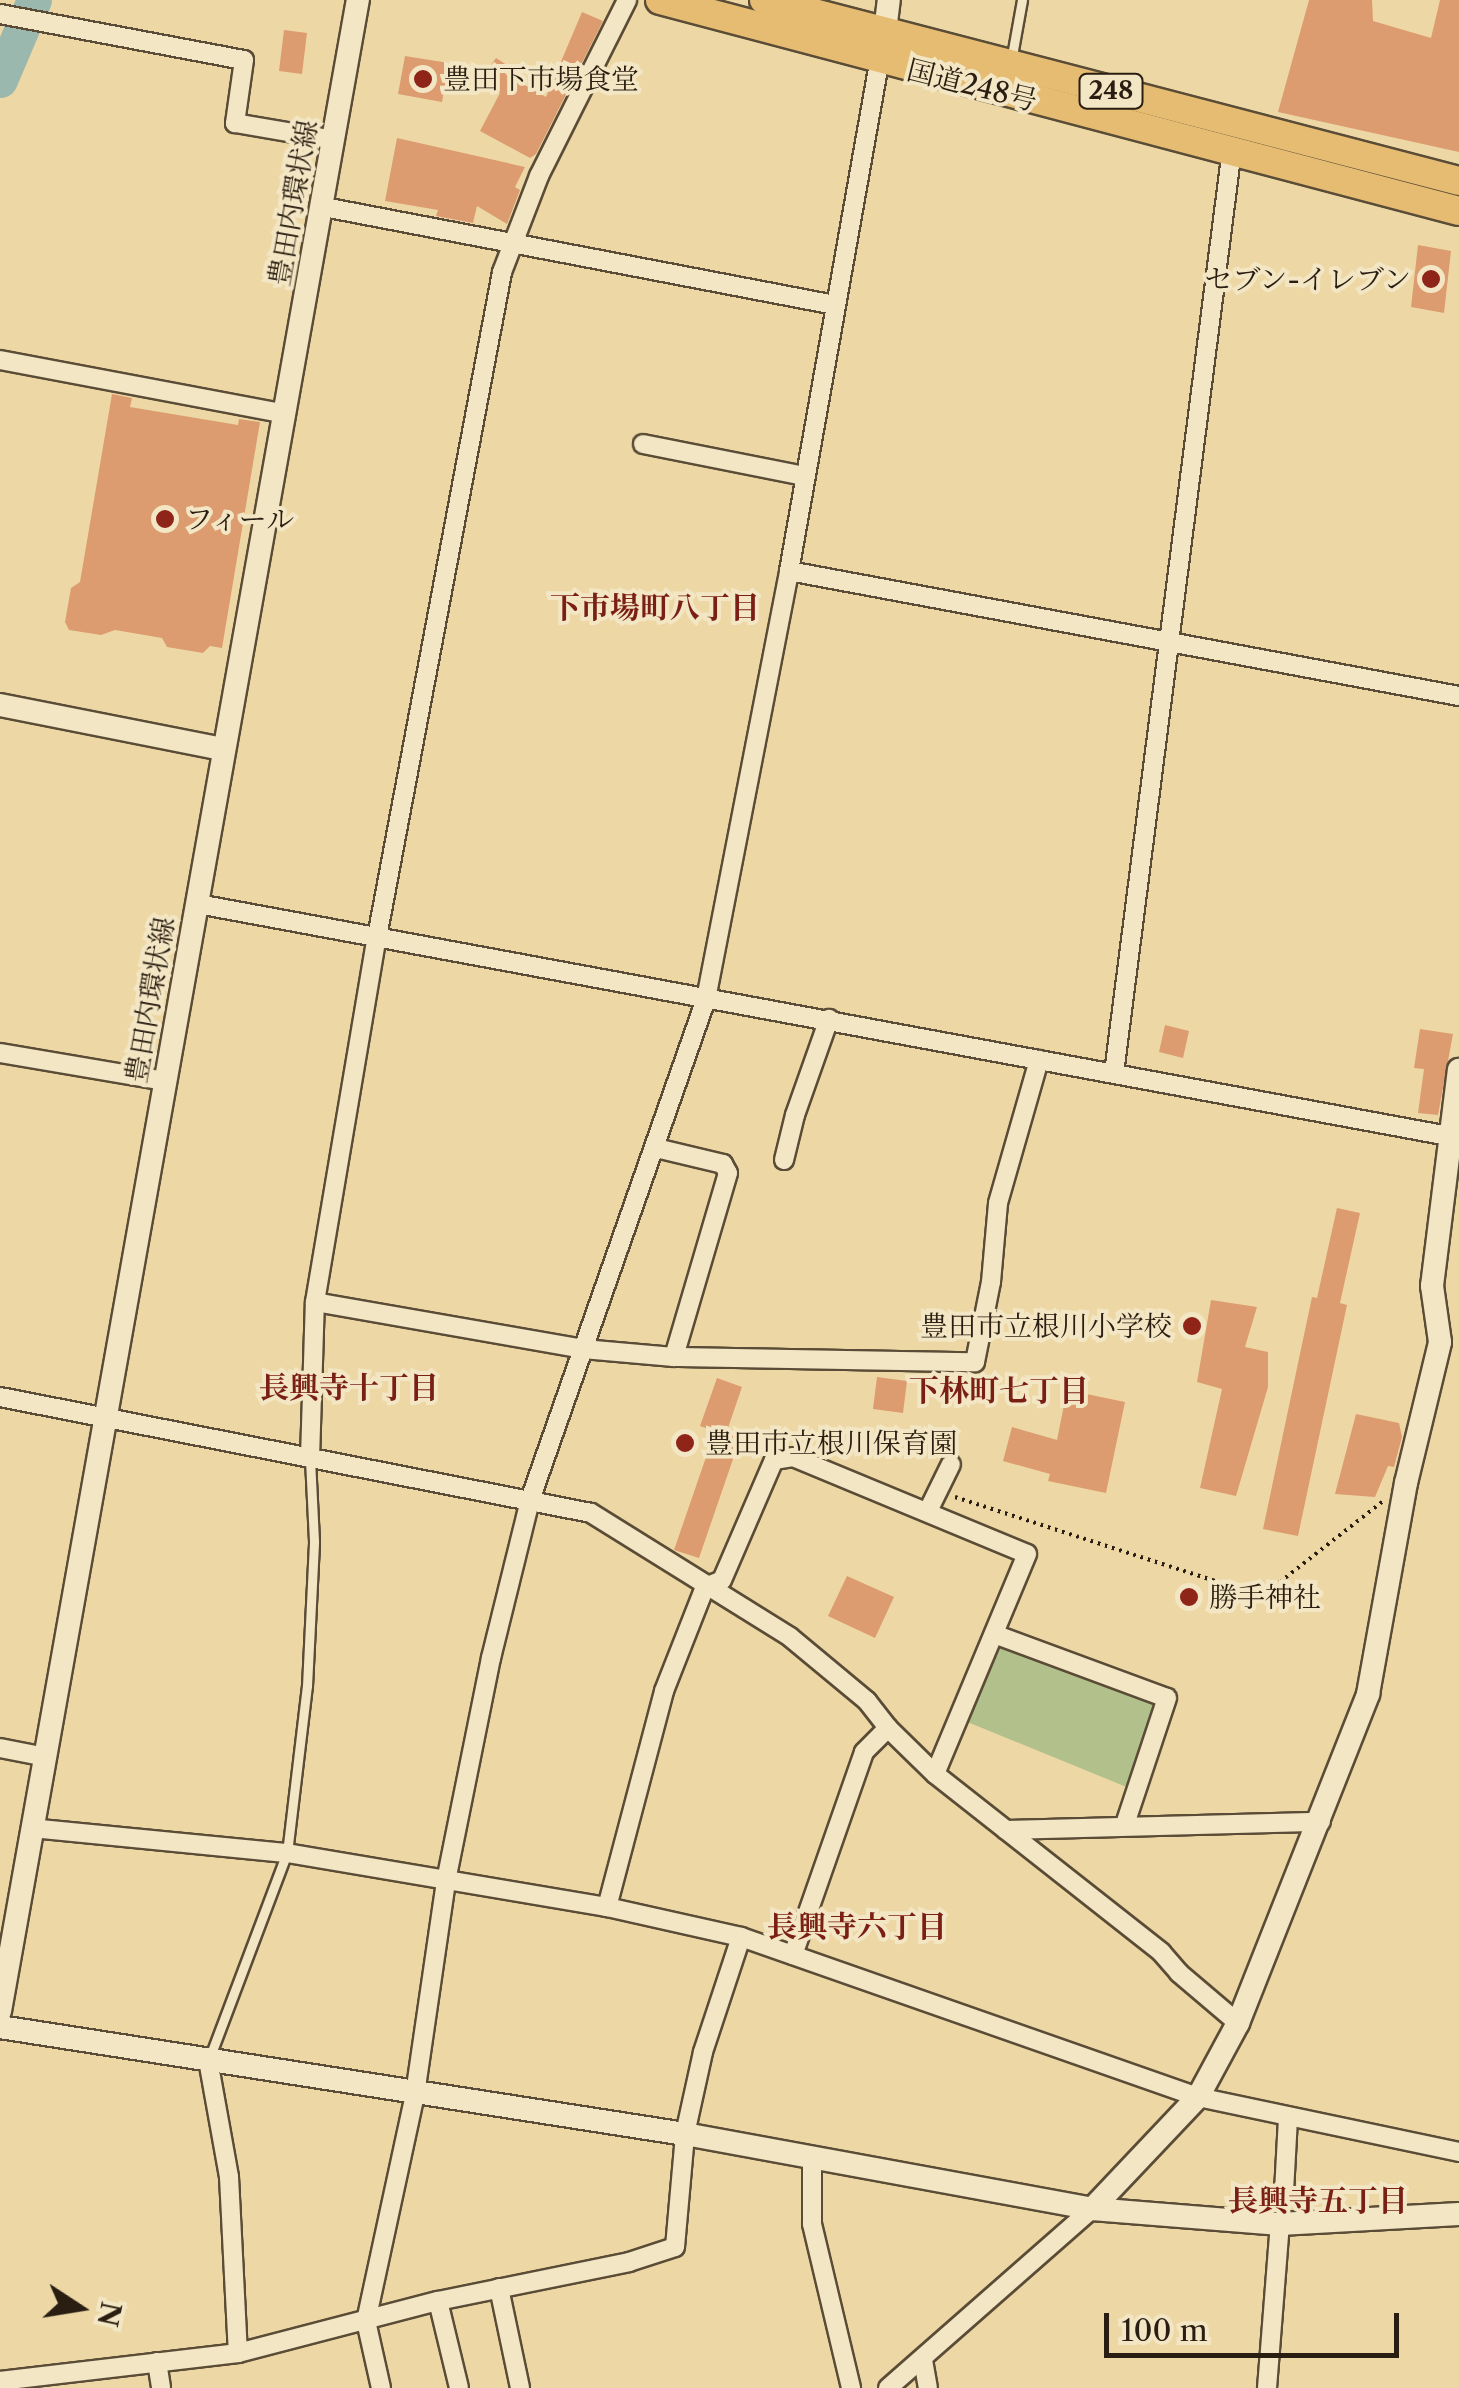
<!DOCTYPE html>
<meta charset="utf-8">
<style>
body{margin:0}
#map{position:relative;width:1459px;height:2388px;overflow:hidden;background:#edd8a5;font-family:"Libre Caslon Text","Noto Serif JP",serif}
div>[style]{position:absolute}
.green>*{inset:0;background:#b2c08c}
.river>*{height:35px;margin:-17.5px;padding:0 17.5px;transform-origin:17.5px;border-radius:17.5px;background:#9bb8af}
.building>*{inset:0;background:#dc9c6f}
.path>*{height:4px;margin-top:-2px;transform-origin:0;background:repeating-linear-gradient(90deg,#291e11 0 2.5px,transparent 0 7.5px)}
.roads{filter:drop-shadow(2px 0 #5a4c36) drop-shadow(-2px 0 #5a4c36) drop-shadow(0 2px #5a4c36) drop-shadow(0 -2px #5a4c36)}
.service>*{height:9px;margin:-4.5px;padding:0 4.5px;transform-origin:4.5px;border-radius:4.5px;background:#f3e6c4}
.minor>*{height:18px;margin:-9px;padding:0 9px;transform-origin:9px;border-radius:9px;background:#f3e6c4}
.tertiary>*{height:22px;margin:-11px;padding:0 11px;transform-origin:11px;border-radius:11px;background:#f3e6c4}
.trunk>*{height:28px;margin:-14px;padding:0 14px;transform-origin:14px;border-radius:14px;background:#e6bc72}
.dots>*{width:28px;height:28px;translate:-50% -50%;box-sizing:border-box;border:5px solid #f3e6c4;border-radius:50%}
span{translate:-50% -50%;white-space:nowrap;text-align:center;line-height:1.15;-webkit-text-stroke:8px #f3e6c4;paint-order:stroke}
.shield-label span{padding:2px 8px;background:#f3e6c4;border:2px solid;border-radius:8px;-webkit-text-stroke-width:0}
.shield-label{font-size:25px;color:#291e11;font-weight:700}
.poi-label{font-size:28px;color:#291e11}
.left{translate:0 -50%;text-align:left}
.right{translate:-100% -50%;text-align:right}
.street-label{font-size:28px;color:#291e11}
.neighbourhood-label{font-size:30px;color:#7a1f14;font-weight:700}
.north{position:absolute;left:30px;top:2258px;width:100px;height:100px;-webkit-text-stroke:8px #f3e6c4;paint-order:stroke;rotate:102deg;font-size:28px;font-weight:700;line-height:40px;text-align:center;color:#291e11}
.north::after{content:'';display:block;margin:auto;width:35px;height:45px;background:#291e11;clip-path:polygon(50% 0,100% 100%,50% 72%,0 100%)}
.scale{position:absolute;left:1104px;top:2313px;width:295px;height:45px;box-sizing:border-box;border:5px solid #291e11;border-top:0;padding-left:12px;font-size:30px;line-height:35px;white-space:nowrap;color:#291e11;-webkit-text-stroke:8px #f3e6c4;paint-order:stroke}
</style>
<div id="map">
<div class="green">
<div style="clip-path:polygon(1003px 1645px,1152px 1701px,1155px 1710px,1129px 1788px,965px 1721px,995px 1648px)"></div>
</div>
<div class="river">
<div style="left:0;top:80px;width:87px;rotate:-67deg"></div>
</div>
<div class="building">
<div style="clip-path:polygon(1309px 0,1372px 0,1373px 21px,1431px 38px,1440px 0,1459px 0,1459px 152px,1278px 112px)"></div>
<div style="clip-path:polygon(582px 12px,603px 21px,536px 154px,530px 158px,480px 131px,500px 93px,481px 79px,496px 58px,510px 67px,505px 74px,546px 97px)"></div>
<div style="clip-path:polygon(284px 30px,307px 33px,302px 74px,279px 71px)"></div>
<div style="clip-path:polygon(405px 56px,449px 63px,442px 102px,398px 94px)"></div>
<div style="clip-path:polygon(397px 138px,525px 167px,515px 187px,520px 190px,507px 224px,477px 206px,473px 223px,436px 216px,438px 210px,385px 201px)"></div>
<div style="clip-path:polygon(1418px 245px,1451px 251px,1444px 313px,1411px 307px)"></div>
<div style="clip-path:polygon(112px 394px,132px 398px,130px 407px,238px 425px,239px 419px,260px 422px,222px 648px,210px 646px,203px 653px,167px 647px,162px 638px,115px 630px,101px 635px,69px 630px,65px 622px,71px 588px,80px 582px)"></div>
<div style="clip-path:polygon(1165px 1025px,1189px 1031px,1183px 1058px,1159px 1052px)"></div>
<div style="clip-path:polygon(1420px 1029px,1453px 1034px,1438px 1115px,1418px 1113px,1424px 1069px,1414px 1068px)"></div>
<div style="clip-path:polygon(1337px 1208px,1360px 1213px,1340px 1303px,1347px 1305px,1298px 1536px,1263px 1529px,1312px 1297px,1317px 1298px)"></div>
<div style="clip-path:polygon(1211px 1300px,1257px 1307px,1245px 1347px,1268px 1352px,1268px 1387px,1236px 1496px,1200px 1488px,1222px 1389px,1197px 1382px)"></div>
<div style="clip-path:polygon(877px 1377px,907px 1381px,903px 1413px,873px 1409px)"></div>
<div style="clip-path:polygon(717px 1378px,742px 1387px,728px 1428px,742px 1433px,699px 1558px,674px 1550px,715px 1431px,700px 1426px)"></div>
<div style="clip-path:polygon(1067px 1390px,1125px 1402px,1106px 1493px,1048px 1481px,1050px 1474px,1003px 1461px,1012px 1427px,1057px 1440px)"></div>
<div style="clip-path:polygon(1356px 1414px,1399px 1423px,1402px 1437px,1394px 1467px,1388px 1466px,1375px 1497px,1335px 1494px)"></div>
<div style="clip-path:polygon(847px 1576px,894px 1597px,875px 1638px,828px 1616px)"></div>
</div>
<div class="path">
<div style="left:955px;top:1497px;width:323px;rotate:17.9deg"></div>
<div style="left:1262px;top:1596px;width:154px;rotate:-38.1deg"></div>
</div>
<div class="roads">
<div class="service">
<div style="left:1011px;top:61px;width:62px;rotate:-79.8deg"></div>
<div style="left:209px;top:2059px;width:220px;rotate:-69.3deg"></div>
<div style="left:287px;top:1853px;width:168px;rotate:-83.2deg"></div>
<div style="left:307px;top:1686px;width:145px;rotate:-87.2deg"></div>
<div style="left:314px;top:1541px;width:83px;rotate:-92.8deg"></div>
</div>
<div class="minor">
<div style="left:0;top:14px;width:248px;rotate:10.7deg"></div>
<div style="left:244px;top:60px;width:64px;rotate:98.1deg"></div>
<div style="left:235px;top:123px;width:100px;rotate:9.7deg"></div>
<div style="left:324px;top:207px;width:520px;rotate:10.86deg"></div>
<div style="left:0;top:360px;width:291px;rotate:10.7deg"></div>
<div style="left:643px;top:444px;width:165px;rotate:11.2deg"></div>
<div style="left:789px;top:571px;width:682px;rotate:10.57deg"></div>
<div style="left:198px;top:904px;width:1283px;rotate:10.51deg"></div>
<div style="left:0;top:1053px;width:168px;rotate:9.6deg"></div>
<div style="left:1114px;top:1073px;width:932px;rotate:-82.72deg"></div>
<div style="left:656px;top:1148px;width:69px;rotate:13.4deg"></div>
<div style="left:723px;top:1164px;width:10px;rotate:61deg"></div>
<div style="left:728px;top:1173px;width:192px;rotate:106.4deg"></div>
<div style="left:784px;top:1160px;width:46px;rotate:-76.3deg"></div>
<div style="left:795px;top:1115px;width:102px;rotate:-70.5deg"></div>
<div style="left:315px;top:1302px;width:272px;rotate:9.9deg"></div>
<div style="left:583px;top:1349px;width:91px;rotate:5deg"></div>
<div style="left:674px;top:1357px;width:301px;rotate:1deg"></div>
<div style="left:975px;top:1362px;width:82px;rotate:-78.7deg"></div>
<div style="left:991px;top:1282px;width:79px;rotate:-84.9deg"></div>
<div style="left:998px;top:1203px;width:149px;rotate:-74deg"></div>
<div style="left:0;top:1397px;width:602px;rotate:11.1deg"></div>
<div style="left:591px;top:1513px;width:234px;rotate:31.9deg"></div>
<div style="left:790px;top:1637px;width:100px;rotate:39.7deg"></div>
<div style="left:867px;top:1701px;width:34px;rotate:52deg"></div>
<div style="left:888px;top:1728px;width:66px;rotate:44.4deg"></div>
<div style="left:935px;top:1774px;width:288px;rotate:38.2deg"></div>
<div style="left:1161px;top:1952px;width:28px;rotate:49deg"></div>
<div style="left:1179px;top:1973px;width:77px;rotate:40.3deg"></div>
<div style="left:310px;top:1458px;width:156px;rotate:-88.2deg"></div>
<div style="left:315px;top:1302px;width:370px;rotate:-80.4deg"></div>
<div style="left:377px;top:937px;width:677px;rotate:-79.35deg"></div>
<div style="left:502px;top:272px;width:103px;rotate:-68.9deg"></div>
<div style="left:539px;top:176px;width:197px;rotate:-63.4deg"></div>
<div style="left:928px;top:1511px;width:52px;rotate:-63.9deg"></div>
<div style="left:994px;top:1634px;width:184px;rotate:20.3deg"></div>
<div style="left:1167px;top:1698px;width:133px;rotate:108.4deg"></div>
<div style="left:0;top:1748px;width:47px;rotate:11.1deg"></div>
<div style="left:31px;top:1828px;width:257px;rotate:5.6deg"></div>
<div style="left:287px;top:1853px;width:325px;rotate:9.6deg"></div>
<div style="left:607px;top:1907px;width:137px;rotate:12.6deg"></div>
<div style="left:741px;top:1937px;width:484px;rotate:19.3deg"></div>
<div style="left:1198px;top:2097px;width:267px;rotate:11.9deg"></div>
<div style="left:1006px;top:1830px;width:315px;rotate:-1.5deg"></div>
<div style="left:607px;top:1907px;width:223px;rotate:-75.2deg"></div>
<div style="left:664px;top:1691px;width:112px;rotate:-68.5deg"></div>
<div style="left:705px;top:1587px;width:18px;rotate:-22deg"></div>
<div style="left:722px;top:1580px;width:131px;rotate:-66.6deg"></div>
<div style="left:774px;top:1460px;width:19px;rotate:-9deg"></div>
<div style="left:793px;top:1457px;width:253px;rotate:22.5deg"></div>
<div style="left:1027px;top:1554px;width:238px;rotate:112.7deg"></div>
<div style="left:793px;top:1955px;width:215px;rotate:-70.7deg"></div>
<div style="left:864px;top:1752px;width:34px;rotate:-45deg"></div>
<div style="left:208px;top:2060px;width:119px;rotate:79.8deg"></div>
<div style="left:229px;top:2177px;width:176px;rotate:87.1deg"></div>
<div style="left:812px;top:2158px;width:66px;rotate:90deg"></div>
<div style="left:812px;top:2224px;width:169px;rotate:76.6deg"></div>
<div style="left:1284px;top:2192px;width:75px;rotate:-86.9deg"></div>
<div style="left:499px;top:2288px;width:102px;rotate:78.1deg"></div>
<div style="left:438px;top:2301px;width:89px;rotate:76.4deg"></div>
<div style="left:923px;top:2360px;width:28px;rotate:80deg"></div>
<div style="left:157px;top:2362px;width:26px;rotate:81deg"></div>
<div style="left:0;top:2381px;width:240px;rotate:-6.7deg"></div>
<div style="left:238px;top:2353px;width:207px;rotate:-14.6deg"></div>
<div style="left:438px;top:2301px;width:195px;rotate:-11.5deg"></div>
<div style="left:629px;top:2262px;width:48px;rotate:-18.1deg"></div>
<div style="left:675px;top:2247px;width:113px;rotate:-84.9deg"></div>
<div style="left:685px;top:2134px;width:84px;rotate:-77.6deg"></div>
<div style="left:703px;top:2052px;width:121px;rotate:-71.7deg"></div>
<div style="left:381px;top:2388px;width:69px;rotate:-102.6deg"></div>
<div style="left:366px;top:2321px;width:232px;rotate:-77.8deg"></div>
<div style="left:415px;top:2094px;width:215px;rotate:-81.7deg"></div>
<div style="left:446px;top:1881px;width:227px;rotate:-78.6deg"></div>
<div style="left:491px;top:1658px;width:163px;rotate:-76.1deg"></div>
<div style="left:530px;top:1500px;width:531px;rotate:-70.64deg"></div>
<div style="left:706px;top:999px;width:436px;rotate:-79deg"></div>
<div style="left:789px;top:571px;width:527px;rotate:-79.95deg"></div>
<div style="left:888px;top:2388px;width:271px;rotate:-41.3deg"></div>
<div style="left:1267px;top:2388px;width:165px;rotate:-85.5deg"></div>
</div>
<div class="tertiary">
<div style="left:885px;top:31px;width:31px;rotate:-83deg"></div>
<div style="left:0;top:705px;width:226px;rotate:11.2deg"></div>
<div style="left:0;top:2011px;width:2043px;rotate:-79.91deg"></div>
<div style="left:0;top:2027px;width:693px;rotate:8.88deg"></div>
<div style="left:685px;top:2134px;width:414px;rotate:10.4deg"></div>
<div style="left:1092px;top:2209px;width:189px;rotate:4.6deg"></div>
<div style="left:1280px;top:2224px;width:179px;rotate:-3.2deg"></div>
<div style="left:1092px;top:2209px;width:154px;rotate:-46.6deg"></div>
<div style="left:1198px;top:2097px;width:84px;rotate:-61.6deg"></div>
<div style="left:1238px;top:2023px;width:354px;rotate:-68.4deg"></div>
<div style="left:1368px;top:1694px;width:214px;rotate:-79.8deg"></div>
<div style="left:1406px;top:1483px;width:145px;rotate:-76.4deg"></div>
<div style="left:1440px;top:1342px;width:57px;rotate:-98.1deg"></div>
<div style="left:1432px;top:1286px;width:218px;rotate:-82.9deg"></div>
</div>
<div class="trunk">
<div style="left:660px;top:0;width:826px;rotate:14.79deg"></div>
<div style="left:764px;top:0;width:718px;rotate:14.6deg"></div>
</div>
</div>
<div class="dots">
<div style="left:423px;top:79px;background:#8f2418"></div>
<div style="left:1431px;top:279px;background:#8f2418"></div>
<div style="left:165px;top:519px;background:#8f2418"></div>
<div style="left:1192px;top:1326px;background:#8f2418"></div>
<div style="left:685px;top:1443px;background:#8f2418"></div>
<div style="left:1189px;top:1597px;background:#8f2418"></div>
</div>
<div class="shield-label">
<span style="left:1111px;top:91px">248</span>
</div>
<div class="poi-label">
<span class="left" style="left:443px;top:79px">豊田下市場食堂</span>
<span class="right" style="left:1411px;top:279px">セブン-イレブン</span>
<span class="left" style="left:185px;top:519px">フィール</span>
<span class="right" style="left:1172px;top:1326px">豊田市立根川小学校</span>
<span class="left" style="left:705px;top:1443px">豊田市立根川保育園</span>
<span class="left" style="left:1209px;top:1597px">勝手神社</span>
</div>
<div class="street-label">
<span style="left:972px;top:85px;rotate:14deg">国道248号</span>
<span style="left:293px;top:203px;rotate:-80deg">豊田内環状線</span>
<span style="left:150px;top:1000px;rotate:-80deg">豊田内環状線</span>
</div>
<div class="neighbourhood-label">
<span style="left:655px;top:608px">下市場町八丁目</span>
<span style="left:349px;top:1388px">長興寺十丁目</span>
<span style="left:999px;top:1391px">下林町七丁目</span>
<span style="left:857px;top:1927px">長興寺六丁目</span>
<span style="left:1318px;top:2201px">長興寺五丁目</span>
</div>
<div class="north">N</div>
<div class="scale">100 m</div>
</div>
